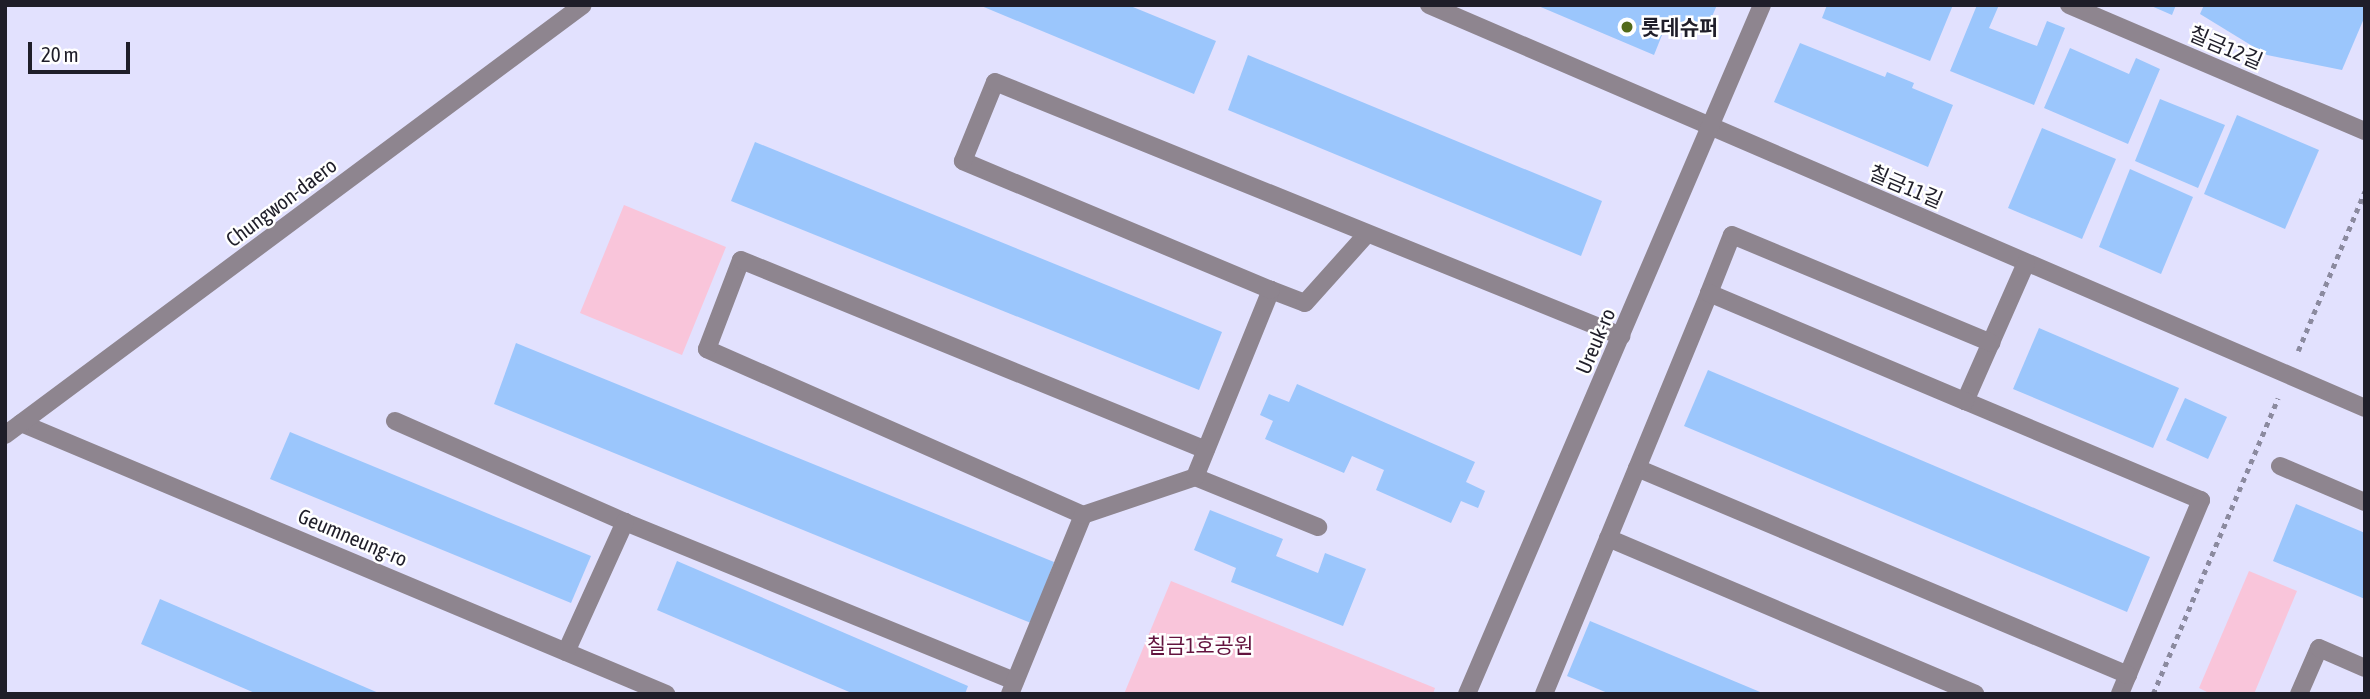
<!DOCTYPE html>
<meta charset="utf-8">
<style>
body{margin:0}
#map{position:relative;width:2370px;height:699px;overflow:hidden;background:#e2e1fe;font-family:"Asap Condensed","Noto Sans KR",sans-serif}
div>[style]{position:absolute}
.green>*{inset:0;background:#f9c5da}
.building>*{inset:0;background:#9bc6fc}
.path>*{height:4.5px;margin-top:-2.25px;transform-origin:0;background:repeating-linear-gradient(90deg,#8b8a9f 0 5px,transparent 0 10px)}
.minor>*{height:18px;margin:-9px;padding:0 9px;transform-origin:9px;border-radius:9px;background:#8e858f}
.dots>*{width:19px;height:19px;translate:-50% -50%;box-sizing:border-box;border:4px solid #fff;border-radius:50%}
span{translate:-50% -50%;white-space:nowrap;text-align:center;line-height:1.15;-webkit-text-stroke:5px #fff;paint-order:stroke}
.poi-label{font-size:21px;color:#1f1e29;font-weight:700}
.left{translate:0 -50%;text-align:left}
.street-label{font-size:21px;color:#1f1e29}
.park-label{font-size:21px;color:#63133e}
.frame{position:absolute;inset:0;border:7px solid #1f1e29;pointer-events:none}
.scale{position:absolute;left:28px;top:42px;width:102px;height:32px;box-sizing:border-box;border:4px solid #1f1e29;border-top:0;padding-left:9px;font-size:21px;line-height:24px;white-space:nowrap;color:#1f1e29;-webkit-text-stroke:5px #fff;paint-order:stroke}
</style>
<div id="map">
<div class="green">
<div style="clip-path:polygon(624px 205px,726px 247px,682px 355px,580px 313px)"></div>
<div style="clip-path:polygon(2249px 571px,2297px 591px,2254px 694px,2211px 694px,2199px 688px)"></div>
<div style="clip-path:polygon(1171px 581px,1435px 688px,1433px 694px,1124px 694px)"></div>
</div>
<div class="building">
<div style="clip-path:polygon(979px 5px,1128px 5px,1216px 41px,1194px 94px)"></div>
<div style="clip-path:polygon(1536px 5px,1717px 5px,1704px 35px,1668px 20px,1654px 55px)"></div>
<div style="clip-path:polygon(1827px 5px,1953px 5px,1930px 61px,1822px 18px)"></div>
<div style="clip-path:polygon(1977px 5px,1999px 5px,1989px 28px,2037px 46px,2047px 21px,2065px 28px,2034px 105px,1950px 71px)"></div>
<div style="clip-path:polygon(2149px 5px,2176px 5px,2172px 15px)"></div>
<div style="clip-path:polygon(2204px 5px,2365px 5px,2365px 16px,2342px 70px,2267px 55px,2200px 14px)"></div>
<div style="clip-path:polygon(1800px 43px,1885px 77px,1887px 72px,1914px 83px,1912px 88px,1953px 105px,1928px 167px,1774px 102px)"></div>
<div style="clip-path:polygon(2070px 48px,2129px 74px,2136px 58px,2160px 69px,2128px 144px,2044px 108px)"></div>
<div style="clip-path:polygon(1248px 55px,1602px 201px,1581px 256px,1228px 110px)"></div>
<div style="clip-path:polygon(2160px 99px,2225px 125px,2198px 188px,2135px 161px)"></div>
<div style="clip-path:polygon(2237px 115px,2319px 150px,2285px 229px,2204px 194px)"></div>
<div style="clip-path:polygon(2042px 128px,2116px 159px,2082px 239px,2008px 208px)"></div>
<div style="clip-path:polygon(755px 142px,1222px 332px,1199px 390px,731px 201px)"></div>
<div style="clip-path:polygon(2130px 169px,2193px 197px,2161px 274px,2099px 247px)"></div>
<div style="clip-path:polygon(2039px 328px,2179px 388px,2153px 448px,2013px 389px)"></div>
<div style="clip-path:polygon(516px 343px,1054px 562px,1031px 623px,494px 404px)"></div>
<div style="clip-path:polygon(1708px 370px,2150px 557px,2127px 612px,1684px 426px)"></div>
<div style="clip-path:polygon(1297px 384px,1475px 462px,1466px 482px,1485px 491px,1478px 508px,1461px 501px,1451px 523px,1376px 490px,1384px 470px,1352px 456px,1344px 473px,1265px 439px,1273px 421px,1260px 415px,1269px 394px,1289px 402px)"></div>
<div style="clip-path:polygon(2185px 398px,2227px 417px,2208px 459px,2166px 440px)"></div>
<div style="clip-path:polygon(290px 432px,591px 556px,571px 603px,270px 479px)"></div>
<div style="clip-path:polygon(2296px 504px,2365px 533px,2365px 599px,2273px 561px)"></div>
<div style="clip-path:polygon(1210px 510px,1283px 539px,1276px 556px,1318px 573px,1325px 553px,1366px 569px,1343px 626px,1231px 582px,1236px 568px,1194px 550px)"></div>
<div style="clip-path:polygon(677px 561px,968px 686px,965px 694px,854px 694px,657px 610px)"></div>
<div style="clip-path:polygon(160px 599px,381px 694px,257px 694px,141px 644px)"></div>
<div style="clip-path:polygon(1590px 621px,1765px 694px,1610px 694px,1567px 676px)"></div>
</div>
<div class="path">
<div style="left:2298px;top:351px;width:173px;rotate:-67.3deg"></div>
<div style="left:2153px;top:694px;width:321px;rotate:-67.1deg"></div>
</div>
<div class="minor">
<div style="left:1429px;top:5px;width:1019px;rotate:23.29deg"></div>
<div style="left:2069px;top:5px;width:322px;rotate:23.1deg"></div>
<div style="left:2026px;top:263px;width:151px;rotate:113.8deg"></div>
<div style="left:1965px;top:401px;width:256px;rotate:22.8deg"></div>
<div style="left:2201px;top:500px;width:210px;rotate:112.7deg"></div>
<div style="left:1271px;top:290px;width:36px;rotate:21deg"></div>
<div style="left:1305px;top:303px;width:93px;rotate:-48.1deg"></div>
<div style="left:1709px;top:293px;width:62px;rotate:-68.4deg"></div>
<div style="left:1732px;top:235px;width:281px;rotate:22.6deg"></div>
<div style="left:395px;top:421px;width:251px;rotate:23.7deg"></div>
<div style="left:625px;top:522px;width:421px;rotate:22.2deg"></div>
<div style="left:21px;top:423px;width:700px;rotate:22.79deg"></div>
<div style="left:5px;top:435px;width:720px;rotate:-36.65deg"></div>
<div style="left:2280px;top:466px;width:92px;rotate:23deg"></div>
<div style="left:1637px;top:468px;width:533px;rotate:22.86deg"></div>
<div style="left:1195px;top:477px;width:133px;rotate:22.1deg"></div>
<div style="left:1083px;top:515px;width:411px;rotate:-156.2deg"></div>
<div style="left:707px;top:349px;width:95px;rotate:-69.1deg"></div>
<div style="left:741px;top:260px;width:502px;rotate:22.23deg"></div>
<div style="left:1608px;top:538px;width:399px;rotate:23deg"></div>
<div style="left:566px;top:652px;width:143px;rotate:-65.6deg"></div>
<div style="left:1010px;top:694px;width:193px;rotate:-67.8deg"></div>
<div style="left:1083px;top:515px;width:118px;rotate:-18.7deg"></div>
<div style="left:1195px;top:477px;width:202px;rotate:-67.9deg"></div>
<div style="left:1271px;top:290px;width:334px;rotate:-157.3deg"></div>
<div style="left:963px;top:161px;width:85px;rotate:-67.9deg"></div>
<div style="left:995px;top:82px;width:676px;rotate:22.08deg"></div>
<div style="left:1467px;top:694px;width:749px;rotate:-66.82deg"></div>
<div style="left:1544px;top:694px;width:434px;rotate:-67.6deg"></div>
<div style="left:1709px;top:293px;width:278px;rotate:22.9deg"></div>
<div style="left:2299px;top:694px;width:50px;rotate:-66.5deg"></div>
<div style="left:2319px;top:648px;width:50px;rotate:23.5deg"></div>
</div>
<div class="dots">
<div style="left:1627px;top:27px;background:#526a1a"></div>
</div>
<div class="poi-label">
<span class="left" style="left:1641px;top:27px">롯데슈퍼</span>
</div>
<div class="street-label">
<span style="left:2226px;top:47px;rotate:23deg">칠금12길</span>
<span style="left:1906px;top:186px;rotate:23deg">칠금11길</span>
<span style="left:281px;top:202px;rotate:-37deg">Chungwon-daero</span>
<span style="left:1595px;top:341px;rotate:-67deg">Ureuk-ro</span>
<span style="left:353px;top:537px;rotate:23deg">Geumneung-ro</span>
</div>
<div class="park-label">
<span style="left:1200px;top:645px">칠금1호공원</span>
</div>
<div class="frame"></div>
<div class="scale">20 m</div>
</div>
